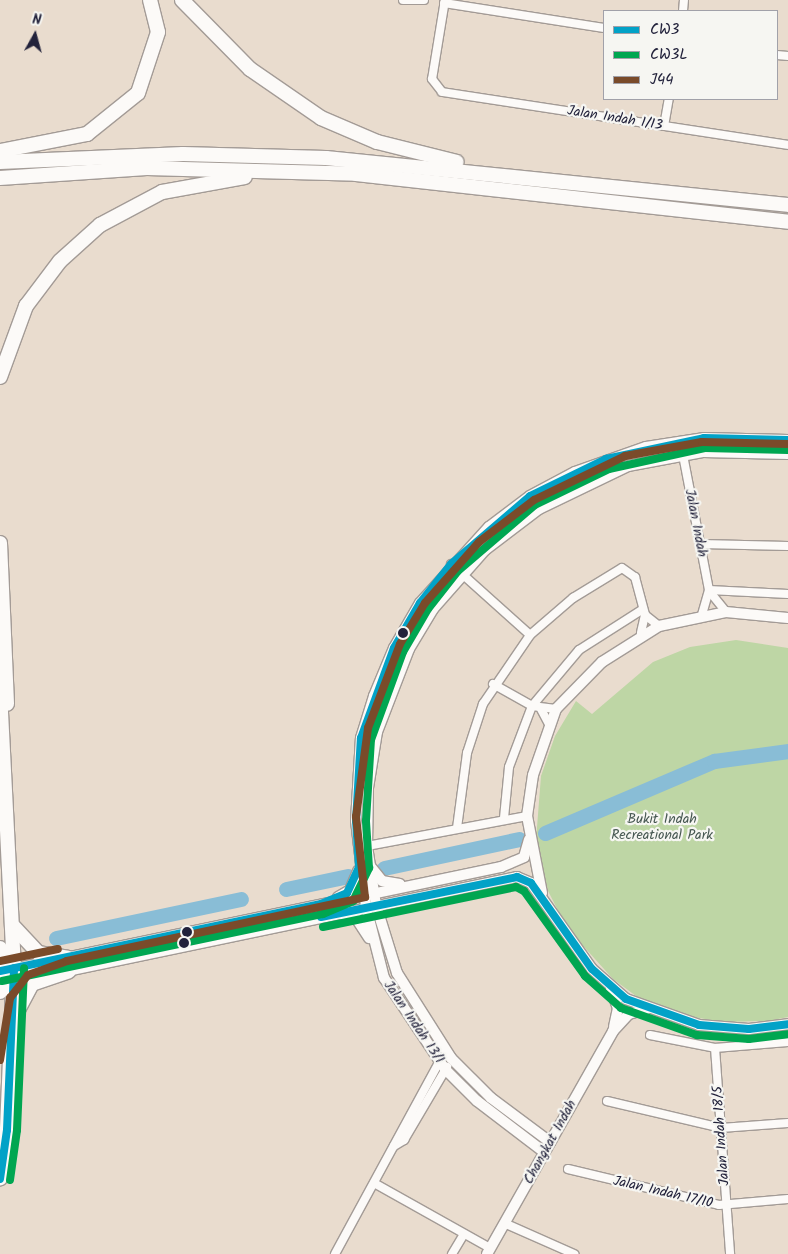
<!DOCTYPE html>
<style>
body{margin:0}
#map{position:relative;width:788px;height:1254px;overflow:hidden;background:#e9dcce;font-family:Kalam,sans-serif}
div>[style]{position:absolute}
.green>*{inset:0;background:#bed6a5}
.river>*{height:15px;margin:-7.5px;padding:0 7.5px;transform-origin:7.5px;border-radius:7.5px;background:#89bdd6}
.roads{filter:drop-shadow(1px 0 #a39b96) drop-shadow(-1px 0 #a39b96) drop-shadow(0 1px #a39b96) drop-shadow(0 -1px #a39b96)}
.street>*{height:8px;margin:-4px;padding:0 4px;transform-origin:4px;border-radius:4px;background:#fcfaf8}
.secondary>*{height:10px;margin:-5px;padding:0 5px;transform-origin:5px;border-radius:5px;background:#fcfaf8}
.highway>*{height:14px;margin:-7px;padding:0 7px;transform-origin:7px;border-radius:7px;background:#fcfaf8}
.bus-1>*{height:8px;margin:-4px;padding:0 4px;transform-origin:4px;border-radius:4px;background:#02a2c7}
.bus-2>*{height:8px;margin:-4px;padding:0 4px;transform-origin:4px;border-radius:4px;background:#00a651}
.bus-3>*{height:8px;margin:-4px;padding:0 4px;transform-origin:4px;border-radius:4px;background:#7a4b2a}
.dots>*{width:14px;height:14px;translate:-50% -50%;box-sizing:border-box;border:2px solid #f6f6f2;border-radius:50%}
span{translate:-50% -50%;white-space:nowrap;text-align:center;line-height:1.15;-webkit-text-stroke:4.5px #f6f6f2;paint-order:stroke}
.street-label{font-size:14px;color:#22223b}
.park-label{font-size:14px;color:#465751}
.legend{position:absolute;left:603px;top:10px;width:175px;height:90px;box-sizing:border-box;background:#f6f6f2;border:1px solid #a1a1a9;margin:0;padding:6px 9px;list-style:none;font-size:15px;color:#22223b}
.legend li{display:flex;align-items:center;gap:10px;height:25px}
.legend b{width:25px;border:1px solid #a1a1a9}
.north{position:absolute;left:10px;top:10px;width:50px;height:50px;-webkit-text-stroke:4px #f6f6f2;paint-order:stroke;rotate:7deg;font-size:14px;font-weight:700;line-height:20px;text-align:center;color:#22223b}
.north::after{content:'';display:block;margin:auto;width:18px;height:22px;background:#22223b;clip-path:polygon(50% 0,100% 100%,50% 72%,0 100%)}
</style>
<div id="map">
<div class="green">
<div style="clip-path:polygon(736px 640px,788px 648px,788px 1017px,768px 1021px,724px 1022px,680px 1015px,636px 996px,613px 979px,567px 928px,548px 891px,536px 840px,541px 776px,555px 736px,576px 701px,592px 714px,653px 662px,690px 647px)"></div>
</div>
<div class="river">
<div style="left:545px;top:833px;width:184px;rotate:-23.1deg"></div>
<div style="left:714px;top:761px;width:75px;rotate:-7.7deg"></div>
<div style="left:384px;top:868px;width:138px;rotate:-12.1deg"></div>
<div style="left:286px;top:889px;width:63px;rotate:-11.8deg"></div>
<div style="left:56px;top:938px;width:189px;rotate:-11.9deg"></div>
</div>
<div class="roads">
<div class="street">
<div style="left:403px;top:0;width:21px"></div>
<div style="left:445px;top:0;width:80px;rotate:99.3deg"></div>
<div style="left:432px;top:79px;width:16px;rotate:52deg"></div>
<div style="left:442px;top:92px;width:350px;rotate:8.7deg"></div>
<div style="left:444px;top:3px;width:162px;rotate:8.9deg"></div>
<div style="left:683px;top:11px;width:11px;rotate:-85deg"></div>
<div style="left:777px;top:55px;width:11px;rotate:5deg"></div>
<div style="left:664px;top:126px;width:27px;rotate:-80deg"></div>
<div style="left:683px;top:455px;width:137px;rotate:79.1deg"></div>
<div style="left:709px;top:590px;width:25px;rotate:106deg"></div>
<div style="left:701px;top:544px;width:87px;rotate:1.3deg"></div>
<div style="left:451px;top:564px;width:106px;rotate:41.9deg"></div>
<div style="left:709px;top:590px;width:79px;rotate:2.9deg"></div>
<div style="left:710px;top:592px;width:26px;rotate:51deg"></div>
<div style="left:645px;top:615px;width:18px;rotate:38deg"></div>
<div style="left:493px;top:684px;width:45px;rotate:29.4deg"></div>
<div style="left:532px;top:706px;width:24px;rotate:7deg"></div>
<div style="left:541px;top:709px;width:17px;rotate:62deg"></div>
<div style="left:504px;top:818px;width:51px;rotate:-84.4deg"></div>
<div style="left:509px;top:767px;width:65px;rotate:-69.3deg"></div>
<div style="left:532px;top:706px;width:73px;rotate:-50deg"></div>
<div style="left:579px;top:650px;width:76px;rotate:-32.6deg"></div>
<div style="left:457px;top:828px;width:76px;rotate:-82.4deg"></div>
<div style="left:467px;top:753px;width:52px;rotate:-71.9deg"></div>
<div style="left:483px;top:704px;width:83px;rotate:-55.7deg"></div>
<div style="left:530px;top:635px;width:57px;rotate:-40.7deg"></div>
<div style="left:573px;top:598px;width:57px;rotate:-31.5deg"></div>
<div style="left:622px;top:568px;width:16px;rotate:35deg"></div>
<div style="left:635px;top:577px;width:39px;rotate:75deg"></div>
<div style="left:645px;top:615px;width:18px;rotate:103deg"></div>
<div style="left:367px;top:846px;width:163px;rotate:-10.6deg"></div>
<div style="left:650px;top:1035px;width:66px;rotate:11.3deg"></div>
<div style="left:715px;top:1048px;width:73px;rotate:-4.7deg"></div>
<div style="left:715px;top:1048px;width:207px;rotate:85.8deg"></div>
<div style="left:607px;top:1101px;width:117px;rotate:13.3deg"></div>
<div style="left:721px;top:1128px;width:67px;rotate:-4.3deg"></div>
<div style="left:394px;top:1146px;width:12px;rotate:-31deg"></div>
<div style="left:404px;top:1140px;width:85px;rotate:-59.5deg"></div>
<div style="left:568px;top:1169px;width:155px;rotate:13.4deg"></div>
<div style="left:719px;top:1205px;width:69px;rotate:-5deg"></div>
<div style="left:374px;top:1183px;width:133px;rotate:29.3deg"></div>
<div style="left:504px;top:1223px;width:77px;rotate:23.9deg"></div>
<div style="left:335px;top:1254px;width:222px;rotate:-61.5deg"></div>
<div style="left:452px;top:1254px;width:23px;rotate:-59deg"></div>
</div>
<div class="secondary">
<div style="left:370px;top:866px;width:19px;rotate:51deg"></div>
<div style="left:382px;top:881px;width:18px;rotate:9deg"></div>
<div style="left:542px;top:893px;width:78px;rotate:-101deg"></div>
<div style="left:527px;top:816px;width:41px;rotate:-81.7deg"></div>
<div style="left:533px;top:775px;width:70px;rotate:-70.8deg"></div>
<div style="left:556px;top:709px;width:66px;rotate:-45.6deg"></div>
<div style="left:602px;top:662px;width:67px;rotate:-32.3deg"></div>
<div style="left:659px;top:626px;width:68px;rotate:-11.8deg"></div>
<div style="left:726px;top:612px;width:62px;rotate:5.5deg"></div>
<div style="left:338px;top:897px;width:14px;rotate:-30deg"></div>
<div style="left:350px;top:890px;width:21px;rotate:-67deg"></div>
<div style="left:343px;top:915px;width:13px;rotate:13deg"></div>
<div style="left:356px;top:918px;width:24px;rotate:57deg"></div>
<div style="left:8px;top:970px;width:504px;rotate:-11.8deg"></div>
<div style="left:501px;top:867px;width:25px;rotate:-23deg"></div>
<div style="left:524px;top:857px;width:18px;rotate:-74deg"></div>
<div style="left:62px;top:972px;width:465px;rotate:-11.8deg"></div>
<div style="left:517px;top:877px;width:15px;rotate:23deg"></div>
<div style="left:531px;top:883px;width:105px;rotate:54.7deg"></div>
<div style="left:592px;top:969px;width:45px;rotate:41.4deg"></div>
<div style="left:626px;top:999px;width:77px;rotate:19.6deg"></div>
<div style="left:699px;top:1025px;width:50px;rotate:4.6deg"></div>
<div style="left:749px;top:1029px;width:39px;rotate:-7deg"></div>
<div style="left:8px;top:982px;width:34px;rotate:-10deg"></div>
<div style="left:611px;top:989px;width:20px;rotate:70deg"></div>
<div style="left:618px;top:1008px;width:19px;rotate:102deg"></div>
<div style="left:550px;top:1142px;width:74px;rotate:-143.3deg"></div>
<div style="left:491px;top:1098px;width:57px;rotate:-135deg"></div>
<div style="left:451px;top:1058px;width:101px;rotate:-122.4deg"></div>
<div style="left:397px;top:973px;width:71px;rotate:-107.2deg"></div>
<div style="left:376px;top:905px;width:60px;rotate:-98.7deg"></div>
<div style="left:367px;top:846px;width:58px;rotate:-89deg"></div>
<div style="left:368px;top:788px;width:57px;rotate:-80.9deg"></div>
<div style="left:377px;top:732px;width:89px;rotate:-68.9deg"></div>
<div style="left:409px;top:649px;width:47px;rotate:-59deg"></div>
<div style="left:433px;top:609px;width:79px;rotate:-48.6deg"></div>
<div style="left:485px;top:550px;width:68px;rotate:-37.2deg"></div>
<div style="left:539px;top:509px;width:99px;rotate:-25.8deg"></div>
<div style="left:628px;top:466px;width:76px;rotate:-10.6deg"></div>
<div style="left:703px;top:452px;width:85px;rotate:1.3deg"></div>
<div style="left:544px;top:1152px;width:84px;rotate:-142.7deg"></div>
<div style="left:477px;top:1101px;width:45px;rotate:-135deg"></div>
<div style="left:445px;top:1069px;width:110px;rotate:-123.8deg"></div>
<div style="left:384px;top:978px;width:73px;rotate:-104.2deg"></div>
<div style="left:366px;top:907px;width:87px;rotate:-96.6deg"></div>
<div style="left:356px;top:821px;width:83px;rotate:-86.6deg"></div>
<div style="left:361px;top:738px;width:44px;rotate:-72.8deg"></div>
<div style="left:374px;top:696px;width:52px;rotate:-67.4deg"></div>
<div style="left:394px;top:648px;width:52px;rotate:-60deg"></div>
<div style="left:420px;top:603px;width:103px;rotate:-47.8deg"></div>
<div style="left:489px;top:527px;width:51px;rotate:-37.1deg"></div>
<div style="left:530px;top:496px;width:51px;rotate:-28.1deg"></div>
<div style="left:575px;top:472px;width:75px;rotate:-19.4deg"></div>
<div style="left:646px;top:447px;width:59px;rotate:-8.8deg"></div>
<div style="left:704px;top:438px;width:84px;rotate:1.4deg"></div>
<div style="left:487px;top:1254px;width:256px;rotate:-60.5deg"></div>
<div style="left:613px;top:1031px;width:23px;rotate:-47deg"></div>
<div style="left:629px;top:1014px;width:19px;rotate:-16deg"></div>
</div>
<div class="highway">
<div style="left:182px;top:0;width:97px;rotate:45.4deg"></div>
<div style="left:250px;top:69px;width:86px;rotate:34.6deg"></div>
<div style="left:321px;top:118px;width:61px;rotate:23.2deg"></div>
<div style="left:377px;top:142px;width:82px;rotate:14deg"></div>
<div style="left:0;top:151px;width:89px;rotate:-11.1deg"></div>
<div style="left:87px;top:134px;width:65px;rotate:-38.8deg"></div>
<div style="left:138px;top:93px;width:64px;rotate:-71.8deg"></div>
<div style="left:158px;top:32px;width:33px;rotate:-104deg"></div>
<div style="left:0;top:162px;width:183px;rotate:-2.5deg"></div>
<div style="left:183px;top:154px;width:143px;rotate:1.6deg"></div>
<div style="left:326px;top:158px;width:464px;rotate:5.8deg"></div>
<div style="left:0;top:178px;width:147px;rotate:-3.9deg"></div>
<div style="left:147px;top:168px;width:209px;rotate:1.6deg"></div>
<div style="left:356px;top:174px;width:435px;rotate:6.3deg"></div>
<div style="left:0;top:377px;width:76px;rotate:-69.9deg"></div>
<div style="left:26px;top:306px;width:56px;rotate:-52.9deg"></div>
<div style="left:60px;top:261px;width:54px;rotate:-42deg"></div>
<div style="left:100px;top:225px;width:70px;rotate:-28deg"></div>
<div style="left:162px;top:192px;width:84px;rotate:-10.2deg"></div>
<div style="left:0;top:543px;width:161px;rotate:87.5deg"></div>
<div style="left:0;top:692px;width:276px;rotate:87.1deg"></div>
<div style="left:14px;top:968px;width:162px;rotate:92.5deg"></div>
<div style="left:7px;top:1130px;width:49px;rotate:98.1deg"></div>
<div style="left:14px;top:927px;width:35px;rotate:47deg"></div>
<div style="left:38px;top:953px;width:30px;rotate:9deg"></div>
<div style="left:0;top:948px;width:44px;rotate:90deg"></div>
<div style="left:17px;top:1012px;width:32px;rotate:-62deg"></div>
<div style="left:32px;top:984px;width:39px;rotate:-19deg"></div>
</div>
</div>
<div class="bus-1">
<div style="left:321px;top:917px;width:200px;rotate:-11.5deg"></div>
<div style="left:517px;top:877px;width:15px;rotate:23deg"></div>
<div style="left:531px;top:883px;width:105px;rotate:54.7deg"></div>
<div style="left:592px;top:969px;width:45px;rotate:41.4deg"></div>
<div style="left:626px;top:999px;width:77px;rotate:19.6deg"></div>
<div style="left:699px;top:1025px;width:50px;rotate:4.6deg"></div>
<div style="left:749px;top:1029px;width:39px;rotate:-7deg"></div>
<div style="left:0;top:971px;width:328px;rotate:-11.8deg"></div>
<div style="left:321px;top:904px;width:28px;rotate:-23deg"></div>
<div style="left:347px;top:893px;width:29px;rotate:-65deg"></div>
<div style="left:359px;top:867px;width:46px;rotate:-93.7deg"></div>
<div style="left:356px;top:821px;width:83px;rotate:-86.6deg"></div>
<div style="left:361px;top:738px;width:96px;rotate:-69.9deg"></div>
<div style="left:394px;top:648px;width:52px;rotate:-60deg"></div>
<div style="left:420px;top:603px;width:50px;rotate:-51.5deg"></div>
<div style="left:451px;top:564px;width:104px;rotate:-40.7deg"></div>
<div style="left:530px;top:496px;width:85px;rotate:-26deg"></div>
<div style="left:606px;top:459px;width:100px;rotate:-12.1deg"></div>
<div style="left:704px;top:438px;width:84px;rotate:1.4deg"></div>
<div style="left:0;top:1179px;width:49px;rotate:-81.9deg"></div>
<div style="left:7px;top:1130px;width:162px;rotate:-87.5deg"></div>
</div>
<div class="bus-2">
<div style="left:323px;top:927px;width:197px;rotate:-11.7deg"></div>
<div style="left:516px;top:887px;width:9px;rotate:27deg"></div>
<div style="left:524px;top:891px;width:105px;rotate:54.3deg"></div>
<div style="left:585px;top:976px;width:48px;rotate:41.6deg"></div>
<div style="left:621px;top:1008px;width:81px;rotate:19.6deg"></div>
<div style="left:697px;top:1035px;width:52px;rotate:4.4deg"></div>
<div style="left:749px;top:1039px;width:39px;rotate:-7deg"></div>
<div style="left:2px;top:981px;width:328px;rotate:-11.8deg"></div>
<div style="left:323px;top:914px;width:33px;rotate:-23deg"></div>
<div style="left:353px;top:901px;width:37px;rotate:-64deg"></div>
<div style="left:369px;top:868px;width:47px;rotate:-93.7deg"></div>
<div style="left:366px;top:821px;width:81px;rotate:-86.5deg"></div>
<div style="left:371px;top:740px;width:94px;rotate:-70deg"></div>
<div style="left:403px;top:652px;width:50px;rotate:-59.8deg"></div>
<div style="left:428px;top:609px;width:48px;rotate:-51.7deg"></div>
<div style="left:458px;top:571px;width:101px;rotate:-40.6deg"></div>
<div style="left:535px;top:505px;width:82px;rotate:-25.9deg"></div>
<div style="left:609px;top:469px;width:98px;rotate:-12.3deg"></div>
<div style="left:705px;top:448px;width:83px;rotate:1.4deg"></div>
<div style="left:10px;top:1180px;width:50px;rotate:-82deg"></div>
<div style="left:17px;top:1130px;width:162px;rotate:-87.5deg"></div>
</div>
<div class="bus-3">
<div style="left:0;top:961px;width:59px;rotate:-11.7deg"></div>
<div style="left:0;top:1060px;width:63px;rotate:-80.8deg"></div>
<div style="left:10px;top:998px;width:29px;rotate:-52deg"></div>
<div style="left:28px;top:975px;width:41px;rotate:-19.7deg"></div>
<div style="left:67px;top:961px;width:305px;rotate:-12.1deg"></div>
<div style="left:365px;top:897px;width:81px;rotate:-96.4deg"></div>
<div style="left:356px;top:817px;width:90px;rotate:-82.3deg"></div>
<div style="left:368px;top:728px;width:90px;rotate:-69.1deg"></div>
<div style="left:400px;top:644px;width:48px;rotate:-58.6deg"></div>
<div style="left:425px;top:603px;width:81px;rotate:-48.5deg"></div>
<div style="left:479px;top:542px;width:69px;rotate:-37.4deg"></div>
<div style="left:534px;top:500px;width:101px;rotate:-25.8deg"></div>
<div style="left:625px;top:456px;width:78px;rotate:-10.3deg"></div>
<div style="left:702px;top:442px;width:86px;rotate:1.3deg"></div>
</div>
<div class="dots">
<div style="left:403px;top:633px;background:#22223b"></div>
<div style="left:187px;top:932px;background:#22223b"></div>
<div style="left:184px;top:943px;background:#22223b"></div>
</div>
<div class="street-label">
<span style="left:615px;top:118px;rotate:9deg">Jalan Indah 1/13</span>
<span style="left:696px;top:523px;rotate:79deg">Jalan Indah</span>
<span style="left:414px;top:1022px;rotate:56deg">Jalan Indah 13/1</span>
<span style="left:721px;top:1136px;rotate:-94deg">Jalan Indah 18/5</span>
<span style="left:550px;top:1142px;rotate:-61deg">Changkat Indah</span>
<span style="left:663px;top:1192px;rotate:13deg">Jalan Indah 17/10</span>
</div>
<div class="park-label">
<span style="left:662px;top:827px">Bukit Indah<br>Recreational Park</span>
</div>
<ul class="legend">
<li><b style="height:6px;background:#02a2c7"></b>CW3</li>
<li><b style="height:6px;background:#00a651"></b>CW3L</li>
<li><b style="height:6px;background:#7a4b2a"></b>J44</li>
</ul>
<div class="north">N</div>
</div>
